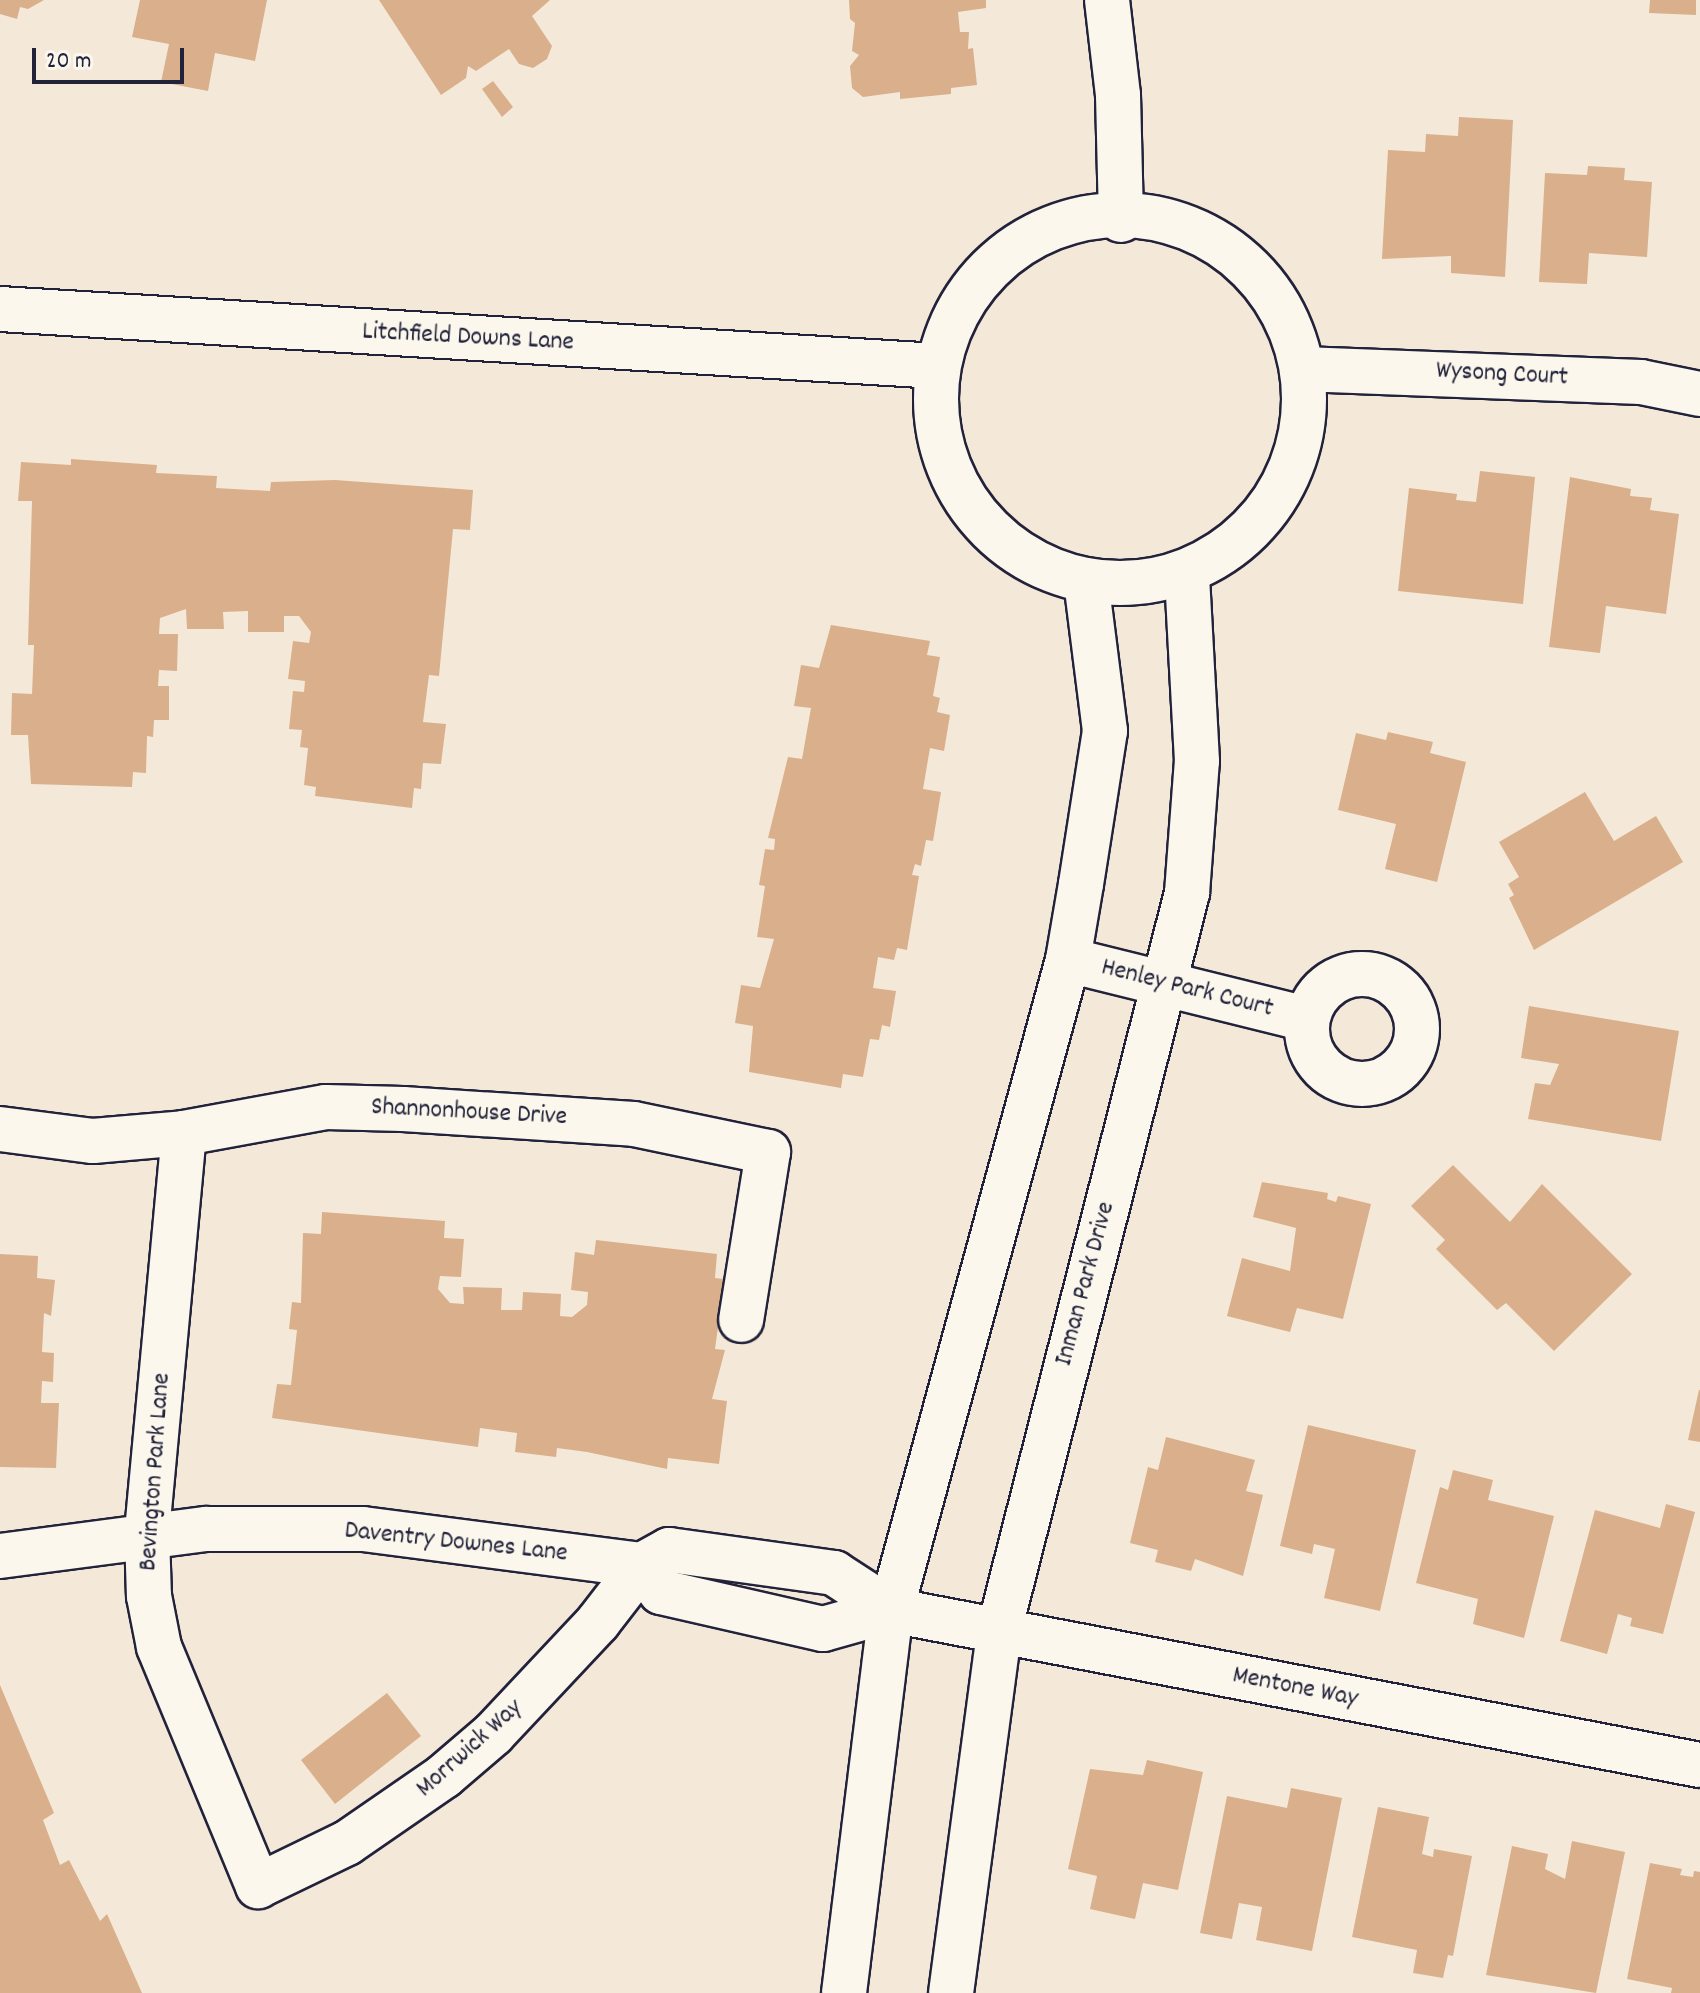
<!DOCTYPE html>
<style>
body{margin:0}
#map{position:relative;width:1700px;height:1993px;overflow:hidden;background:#f4e9d9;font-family:Dekko,sans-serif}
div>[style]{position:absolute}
.building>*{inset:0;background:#daaf8b}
.roads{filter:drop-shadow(2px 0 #22223b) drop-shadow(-2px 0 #22223b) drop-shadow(0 2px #22223b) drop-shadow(0 -2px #22223b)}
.minor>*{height:44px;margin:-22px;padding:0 22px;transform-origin:22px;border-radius:22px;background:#fbf7ec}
.minor>.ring{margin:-22px;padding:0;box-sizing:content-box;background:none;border:44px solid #fbf7ec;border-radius:50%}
span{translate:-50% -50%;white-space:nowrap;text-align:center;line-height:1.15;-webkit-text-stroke:7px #fbf7ec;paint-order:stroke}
.street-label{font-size:26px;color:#22223b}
.scale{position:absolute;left:32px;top:48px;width:152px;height:36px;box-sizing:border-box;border:4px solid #22223b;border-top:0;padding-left:10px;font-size:24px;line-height:28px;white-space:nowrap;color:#22223b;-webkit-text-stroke:6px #fbf7ec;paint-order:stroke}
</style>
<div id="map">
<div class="building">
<div style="clip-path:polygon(0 0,44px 0,28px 9px,20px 7px,17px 19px,0 14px)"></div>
<div style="clip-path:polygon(140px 0,267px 0,255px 61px,215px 53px,208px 91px,161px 82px,169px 44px,132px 37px)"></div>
<div style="clip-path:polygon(379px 0,550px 0,532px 16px,552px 46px,547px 59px,533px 68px,519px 64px,509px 49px,476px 71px,468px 66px,466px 78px,441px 95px)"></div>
<div style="clip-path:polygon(986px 0,986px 8px,958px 12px,960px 32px,969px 32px,968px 49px,973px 48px,977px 85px,951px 88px,951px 94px,900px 99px,900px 92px,863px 97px,852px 88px,850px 66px,859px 55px,852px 51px,855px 23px,850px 19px,849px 0)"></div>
<div style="clip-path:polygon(1650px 0,1696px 0,1696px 15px,1649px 13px)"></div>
<div style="clip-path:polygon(493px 81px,513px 107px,502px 117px,482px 89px)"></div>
<div style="clip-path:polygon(1459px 117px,1513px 120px,1505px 277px,1451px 273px,1451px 256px,1382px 259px,1388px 150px,1425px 152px,1426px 134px,1458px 136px)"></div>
<div style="clip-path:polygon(1588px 166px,1625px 168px,1624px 180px,1652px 182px,1647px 257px,1589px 253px,1587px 284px,1539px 282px,1545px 173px,1587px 175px)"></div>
<div style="clip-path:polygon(71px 459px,157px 465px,156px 473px,217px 476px,216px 488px,270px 491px,271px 482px,335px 480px,473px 490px,470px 530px,453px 529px,439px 676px,429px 675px,423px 722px,446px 724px,441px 764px,423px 763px,421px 789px,414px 788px,412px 808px,315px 796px,316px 787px,304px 785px,308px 748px,300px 747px,302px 730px,289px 729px,293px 691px,304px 692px,305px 681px,288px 679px,293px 641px,309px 643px,311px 632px,299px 616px,284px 616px,284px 632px,248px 632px,248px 611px,223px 612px,224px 629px,187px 629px,186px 609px,160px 618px,159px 634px,178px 634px,177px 671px,159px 670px,158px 686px,169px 686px,169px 720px,154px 720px,153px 737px,147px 736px,146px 773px,133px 772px,132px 787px,31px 784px,28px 735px,11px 735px,12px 693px,32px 694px,34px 645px,28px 645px,32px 501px,18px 501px,21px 462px,71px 465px)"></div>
<div style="clip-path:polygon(1480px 471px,1535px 477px,1523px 604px,1398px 591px,1409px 488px,1457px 494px,1456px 500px,1476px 502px)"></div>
<div style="clip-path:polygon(1570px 477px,1631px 489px,1630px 496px,1652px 498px,1650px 510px,1679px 514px,1666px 614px,1606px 606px,1600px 653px,1549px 647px)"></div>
<div style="clip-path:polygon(831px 625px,930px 641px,927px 655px,940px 657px,933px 696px,940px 698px,937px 712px,950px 715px,944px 751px,930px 748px,923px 789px,941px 792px,933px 841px,926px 840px,921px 866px,915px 864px,912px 875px,919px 876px,907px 950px,897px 948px,894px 960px,878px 957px,873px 988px,896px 991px,890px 1027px,882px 1025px,879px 1040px,870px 1039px,863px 1077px,843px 1074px,841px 1088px,749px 1072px,753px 1026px,735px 1023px,741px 985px,760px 988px,774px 939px,757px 937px,765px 886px,759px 885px,765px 849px,774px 850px,775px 839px,768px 838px,788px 757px,802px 759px,811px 708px,794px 706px,801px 665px,819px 668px)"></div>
<div style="clip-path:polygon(1388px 732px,1433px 742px,1430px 753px,1466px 762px,1437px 882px,1385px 869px,1396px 824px,1338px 810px,1356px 733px,1386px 740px)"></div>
<div style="clip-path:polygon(1585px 792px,1614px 841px,1656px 816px,1683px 862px,1534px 950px,1509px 898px,1514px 895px,1508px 884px,1519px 877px,1499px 842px)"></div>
<div style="clip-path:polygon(1529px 1006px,1679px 1031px,1661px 1141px,1528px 1119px,1535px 1083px,1550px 1085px,1559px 1064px,1521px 1058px)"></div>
<div style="clip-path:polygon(1453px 1165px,1510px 1222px,1542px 1184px,1632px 1274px,1554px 1351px,1506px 1303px,1497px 1310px,1436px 1249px,1445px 1240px,1411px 1206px)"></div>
<div style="clip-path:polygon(1262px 1182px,1328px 1193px,1327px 1199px,1336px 1202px,1338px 1196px,1371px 1204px,1343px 1319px,1297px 1308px,1290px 1332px,1227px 1316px,1242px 1258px,1290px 1271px,1296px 1228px,1253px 1217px)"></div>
<div style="clip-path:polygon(322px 1212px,445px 1221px,444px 1238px,464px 1239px,461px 1277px,440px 1276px,438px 1289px,450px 1303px,464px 1304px,463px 1287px,502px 1288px,501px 1310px,522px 1310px,523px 1292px,561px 1294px,560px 1316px,572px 1317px,587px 1305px,588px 1292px,571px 1290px,575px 1252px,594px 1255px,596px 1240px,717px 1254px,715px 1278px,733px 1280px,729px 1314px,720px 1313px,715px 1349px,725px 1350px,712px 1399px,727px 1401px,719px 1464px,668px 1458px,667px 1469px,587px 1452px,557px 1448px,556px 1457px,515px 1452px,517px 1433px,480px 1428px,478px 1447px,272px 1418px,277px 1384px,291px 1385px,297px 1330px,289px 1329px,292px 1302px,301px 1303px,303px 1233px,321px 1234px)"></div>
<div style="clip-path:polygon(0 1254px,38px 1256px,37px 1278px,55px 1280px,51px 1316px,44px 1313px,42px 1352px,54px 1353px,53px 1382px,42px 1381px,41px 1403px,59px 1403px,56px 1468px,0 1467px)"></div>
<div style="clip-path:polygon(1699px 1390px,1700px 1390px,1700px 1442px,1688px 1440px)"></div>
<div style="clip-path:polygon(1308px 1425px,1416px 1450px,1380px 1611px,1324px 1598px,1335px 1549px,1314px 1544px,1312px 1554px,1280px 1546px)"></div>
<div style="clip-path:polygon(1166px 1437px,1255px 1460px,1246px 1491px,1263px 1495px,1243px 1576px,1195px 1559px,1191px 1571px,1155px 1562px,1158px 1550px,1130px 1543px,1148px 1467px,1158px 1470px)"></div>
<div style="clip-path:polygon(1453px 1470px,1493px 1480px,1488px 1500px,1554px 1516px,1524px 1638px,1473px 1624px,1478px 1599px,1416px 1583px,1440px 1487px,1448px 1490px)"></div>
<div style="clip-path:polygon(1666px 1504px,1695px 1512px,1663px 1634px,1630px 1626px,1632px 1618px,1618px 1614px,1607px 1654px,1560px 1641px,1595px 1510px,1660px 1528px)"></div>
<div style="clip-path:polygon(0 1685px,54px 1813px,43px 1820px,60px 1865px,69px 1860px,100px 1921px,107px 1914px,142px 1993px,0 1993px)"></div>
<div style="clip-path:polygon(387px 1693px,421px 1736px,335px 1804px,301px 1760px)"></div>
<div style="clip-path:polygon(1147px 1760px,1203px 1772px,1178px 1890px,1143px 1883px,1135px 1919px,1090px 1909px,1097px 1876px,1068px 1869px,1090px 1769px,1143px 1775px)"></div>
<div style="clip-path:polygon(1291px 1788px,1342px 1798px,1312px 1951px,1256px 1940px,1262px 1907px,1239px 1903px,1232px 1939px,1200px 1933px,1227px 1796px,1287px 1808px)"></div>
<div style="clip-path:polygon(1378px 1807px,1429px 1817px,1422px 1854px,1433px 1857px,1434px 1849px,1472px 1856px,1453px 1956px,1448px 1955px,1443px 1978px,1413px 1973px,1417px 1950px,1352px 1937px)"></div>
<div style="clip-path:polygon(1572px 1841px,1625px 1852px,1596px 1993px,1486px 1975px,1512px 1846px,1548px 1854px,1545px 1869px,1565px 1879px)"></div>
<div style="clip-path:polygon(1650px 1863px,1682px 1869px,1680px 1875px,1693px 1877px,1694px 1871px,1700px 1872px,1700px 1993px,1671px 1993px,1672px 1988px,1627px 1979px)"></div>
</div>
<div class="roads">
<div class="minor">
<div style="left:1107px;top:0;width:96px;rotate:83.4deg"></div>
<div style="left:1118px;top:95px;width:125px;rotate:88.6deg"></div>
<div class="ring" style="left:936px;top:215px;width:324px;height:324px"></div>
<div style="left:0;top:309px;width:939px;rotate:3.48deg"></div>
<div style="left:1302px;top:369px;width:339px;rotate:2.2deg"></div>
<div style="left:1641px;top:382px;width:60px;rotate:11.5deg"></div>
<div style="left:1068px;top:960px;width:246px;rotate:13.9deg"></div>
<div class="ring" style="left:1307px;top:974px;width:66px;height:66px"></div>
<div style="left:0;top:1129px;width:94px;rotate:7.4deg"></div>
<div style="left:93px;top:1141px;width:91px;rotate:-5deg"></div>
<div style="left:184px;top:1133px;width:144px;rotate:-10.4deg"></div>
<div style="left:326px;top:1107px;width:77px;rotate:1.5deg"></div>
<div style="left:403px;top:1109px;width:231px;rotate:3.7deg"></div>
<div style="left:634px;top:1124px;width:137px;rotate:11.8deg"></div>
<div style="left:768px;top:1152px;width:170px;rotate:99.1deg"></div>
<div style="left:184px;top:1133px;width:403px;rotate:95.3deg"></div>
<div style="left:147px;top:1534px;width:62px;rotate:88.2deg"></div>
<div style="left:149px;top:1596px;width:52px;rotate:78.9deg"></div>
<div style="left:159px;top:1647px;width:259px;rotate:67.5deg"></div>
<div style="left:258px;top:1886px;width:99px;rotate:-25.8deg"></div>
<div style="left:347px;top:1843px;width:118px;rotate:-34.6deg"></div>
<div style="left:444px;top:1776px;width:65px;rotate:-40.6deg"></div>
<div style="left:493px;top:1734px;width:154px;rotate:-46.8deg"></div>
<div style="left:598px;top:1622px;width:72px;rotate:-52.3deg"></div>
<div style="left:642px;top:1565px;width:31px;rotate:-29deg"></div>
<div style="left:669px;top:1550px;width:167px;rotate:7.9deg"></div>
<div style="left:834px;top:1573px;width:68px;rotate:33deg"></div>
<div style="left:891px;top:1610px;width:824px;rotate:10.85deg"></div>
<div style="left:0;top:1556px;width:208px;rotate:-7.5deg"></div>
<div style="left:206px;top:1529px;width:157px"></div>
<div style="left:363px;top:1529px;width:281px;rotate:7.4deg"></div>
<div style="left:642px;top:1565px;width:33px;rotate:55deg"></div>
<div style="left:661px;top:1592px;width:166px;rotate:12.9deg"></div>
<div style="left:823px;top:1629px;width:71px;rotate:-15.6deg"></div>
<div style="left:844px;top:1993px;width:386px;rotate:-83deg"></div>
<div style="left:891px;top:1610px;width:674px;rotate:-74.77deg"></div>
<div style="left:1068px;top:960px;width:77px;rotate:-80.3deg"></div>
<div style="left:1081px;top:884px;width:155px;rotate:-81.1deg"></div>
<div style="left:1105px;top:731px;width:152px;rotate:-97.2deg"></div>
<div style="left:951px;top:1993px;width:365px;rotate:-82.4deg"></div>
<div style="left:999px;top:1631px;width:762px;rotate:-75.71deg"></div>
<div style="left:1187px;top:893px;width:132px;rotate:-85.7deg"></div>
<div style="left:1197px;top:761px;width:186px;rotate:-93.1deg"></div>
</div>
</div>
<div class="street-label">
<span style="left:468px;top:338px;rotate:3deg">Litchfield Downs Lane</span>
<span style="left:1502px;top:375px;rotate:3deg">Wysong Court</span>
<span style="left:1187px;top:989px;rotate:14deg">Henley Park Court</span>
<span style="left:469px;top:1113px;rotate:3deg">Shannonhouse Drive</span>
<span style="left:1086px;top:1284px;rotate:-75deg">Inman Park Drive</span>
<span style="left:156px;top:1472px;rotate:-86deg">Bevington Park Lane</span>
<span style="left:456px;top:1543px;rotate:6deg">Daventry Downes Lane</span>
<span style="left:1295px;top:1688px;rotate:11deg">Mentone Way</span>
<span style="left:470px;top:1749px;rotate:-42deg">Morrwick Way</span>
</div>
<div class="scale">20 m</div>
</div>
